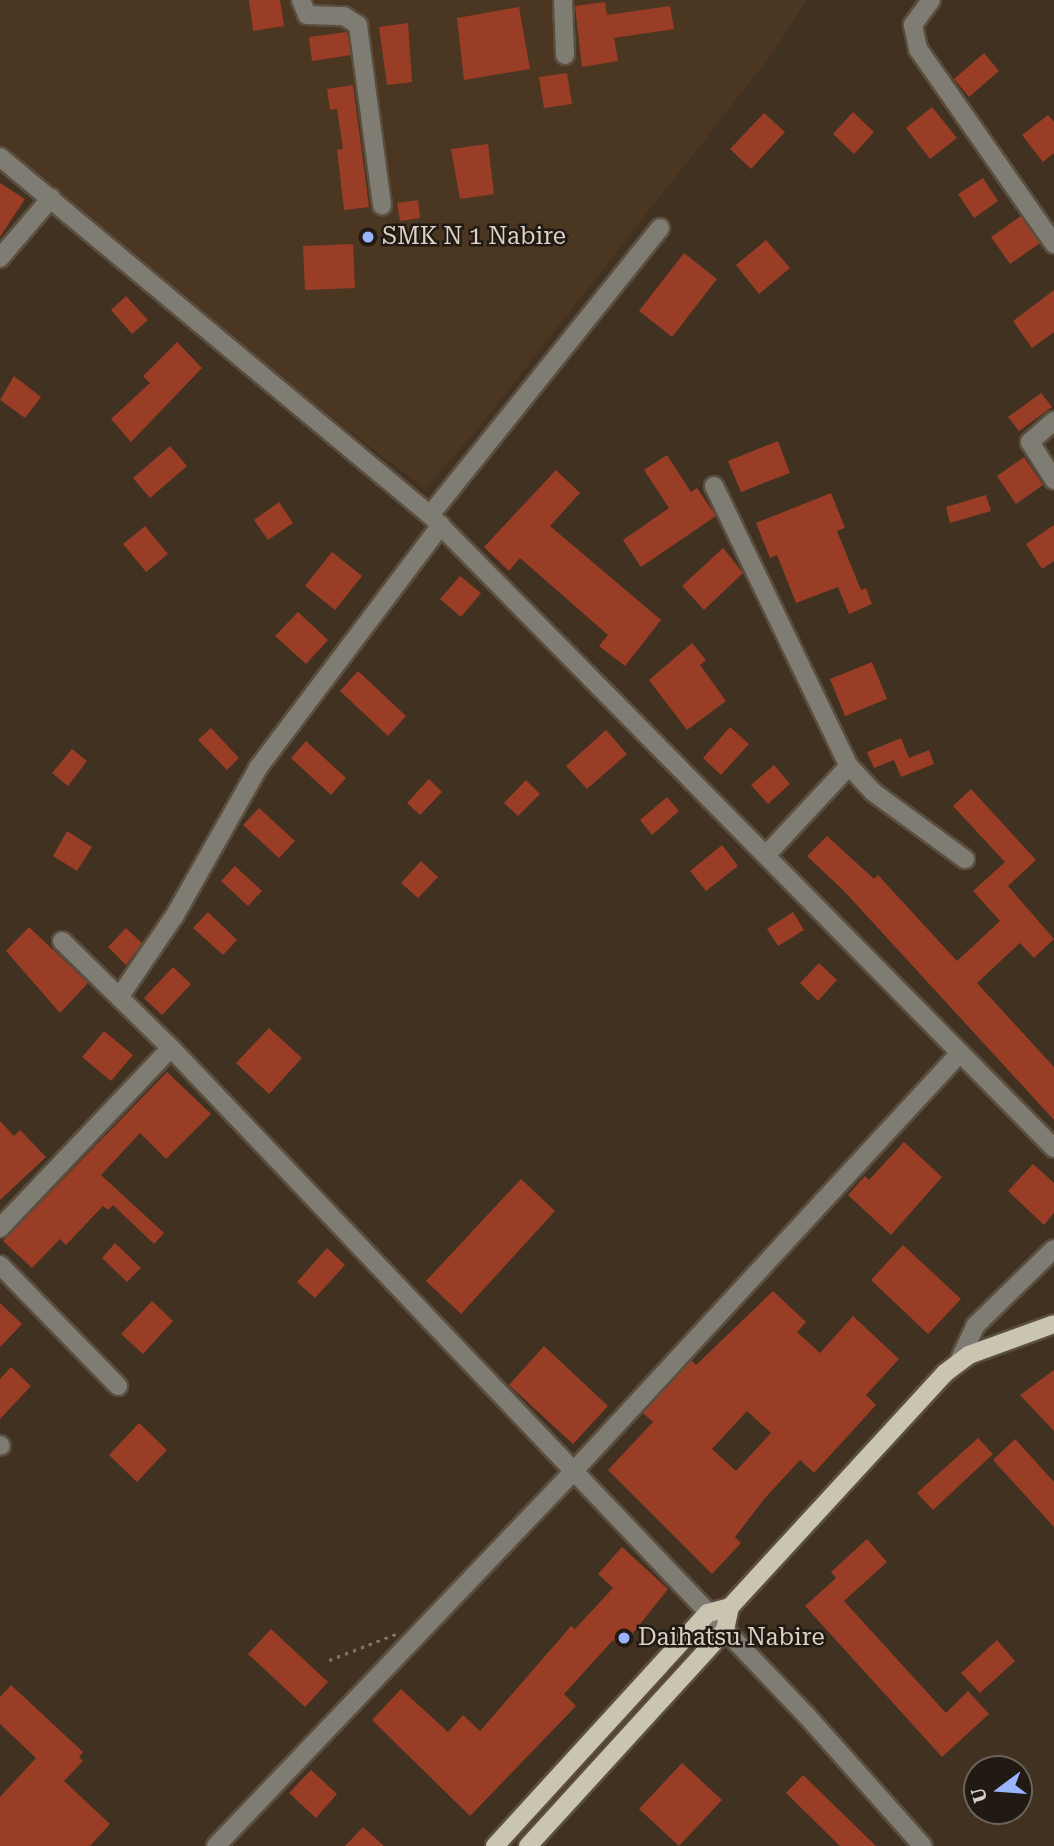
<!DOCTYPE html>
<style>
body{margin:0}
#map{position:relative;width:1054px;height:1846px;overflow:hidden;background:#403121;font-family:"Roboto Serif",serif}
div>[style]{position:absolute}
.built>*{inset:0;background:#4b3621}
.building>*{inset:0;background:#9a3d27}
.path>*{height:2.5px;margin-top:-1.25px;transform-origin:0;background:repeating-linear-gradient(90deg,#807466 0 3.5px,transparent 0 8.5px)}
.roads{filter:drop-shadow(2px 0 #5c4e3f) drop-shadow(-2px 0 #5c4e3f) drop-shadow(0 2px #5c4e3f) drop-shadow(0 -2px #5c4e3f)}
.minor>*{height:18px;margin:-9px;padding:0 9px;transform-origin:9px;border-radius:9px;background:#7f7d73}
.major>*{height:18px;margin:-9px;padding:0 9px;transform-origin:9px;border-radius:9px;background:#c9c5b0}
.dots>*{width:19px;height:19px;translate:-50% -50%;box-sizing:border-box;border:4px solid #211a13;border-radius:50%}
span{translate:-50% -50%;white-space:nowrap;text-align:center;line-height:1.15;-webkit-text-stroke:5px #211a13;paint-order:stroke}
.poi-label{font-size:24px;color:#dad0c6}
.left{translate:0 -50%;text-align:left}
.north{position:absolute;left:963px;top:1755px;width:70px;height:70px;box-sizing:border-box;background:#211a13;border:2px solid #6b635b;border-radius:50%;rotate:254deg;font-size:19px;font-weight:700;line-height:28px;text-align:center;color:#dad0c6}
.north::after{content:'';display:block;margin:auto;width:24px;height:32px;background:#9ab5fd;clip-path:polygon(50% 0,100% 100%,50% 72%,0 100%)}
</style>
<div id="map">
<div class="built">
<div style="clip-path:polygon(0 0,807px 0,772px 54px,479px 427px,425px 489px,275px 374px,0 146px)"></div>
</div>
<div class="building">
<div style="clip-path:polygon(249px 0,280px 0,284px 26px,253px 31px)"></div>
<div style="clip-path:polygon(605px 2px,607px 15px,670px 6px,674px 29px,614px 38px,618px 61px,582px 67px,575px 6px)"></div>
<div style="clip-path:polygon(519px 7px,530px 69px,464px 80px,457px 18px)"></div>
<div style="clip-path:polygon(408px 23px,412px 82px,387px 85px,379px 27px)"></div>
<div style="clip-path:polygon(347px 32px,351px 55px,312px 61px,309px 37px)"></div>
<div style="clip-path:polygon(984px 53px,999px 71px,969px 97px,954px 79px)"></div>
<div style="clip-path:polygon(567px 73px,572px 104px,544px 108px,539px 77px)"></div>
<div style="clip-path:polygon(353px 85px,369px 207px,344px 210px,337px 150px,343px 149px,337px 109px,330px 110px,327px 89px)"></div>
<div style="clip-path:polygon(932px 107px,957px 138px,930px 159px,906px 128px)"></div>
<div style="clip-path:polygon(853px 112px,874px 132px,854px 154px,833px 134px)"></div>
<div style="clip-path:polygon(764px 113px,785px 132px,751px 169px,730px 149px)"></div>
<div style="clip-path:polygon(1048px 115px,1054px 122px,1054px 153px,1043px 162px,1022px 135px)"></div>
<div style="clip-path:polygon(488px 144px,494px 194px,460px 199px,451px 149px)"></div>
<div style="clip-path:polygon(983px 178px,998px 201px,974px 218px,958px 194px)"></div>
<div style="clip-path:polygon(0 183px,25px 199px,0 237px)"></div>
<div style="clip-path:polygon(418px 200px,420px 218px,400px 221px,397px 203px)"></div>
<div style="clip-path:polygon(1021px 216px,1040px 243px,1010px 264px,991px 237px)"></div>
<div style="clip-path:polygon(766px 240px,790px 268px,759px 294px,736px 265px)"></div>
<div style="clip-path:polygon(353px 244px,355px 288px,305px 290px,303px 246px)"></div>
<div style="clip-path:polygon(684px 253px,717px 279px,672px 337px,639px 311px)"></div>
<div style="clip-path:polygon(1054px 290px,1054px 332px,1032px 348px,1013px 321px)"></div>
<div style="clip-path:polygon(126px 296px,148px 320px,132px 334px,111px 310px)"></div>
<div style="clip-path:polygon(177px 342px,202px 368px,131px 442px,111px 419px,150px 383px,143px 376px)"></div>
<div style="clip-path:polygon(14px 376px,41px 397px,25px 418px,0 400px)"></div>
<div style="clip-path:polygon(1041px 393px,1052px 407px,1019px 431px,1008px 417px)"></div>
<div style="clip-path:polygon(778px 441px,790px 473px,741px 492px,728px 461px)"></div>
<div style="clip-path:polygon(170px 446px,187px 466px,150px 498px,133px 478px)"></div>
<div style="clip-path:polygon(667px 455px,691px 492px,697px 488px,716px 516px,641px 567px,623px 540px,669px 508px,644px 470px)"></div>
<div style="clip-path:polygon(1024px 457px,1043px 485px,1016px 504px,997px 476px)"></div>
<div style="clip-path:polygon(556px 470px,580px 493px,550px 526px,661px 620px,625px 666px,599px 646px,608px 635px,520px 558px,509px 571px,484px 547px)"></div>
<div style="clip-path:polygon(831px 493px,845px 528px,837px 531px,861px 590px,866px 588px,872px 604px,849px 614px,838px 587px,796px 603px,777px 555px,770px 558px,756px 523px)"></div>
<div style="clip-path:polygon(986px 495px,991px 511px,950px 523px,946px 507px)"></div>
<div style="clip-path:polygon(279px 502px,293px 523px,268px 540px,254px 520px)"></div>
<div style="clip-path:polygon(1054px 525px,1054px 561px,1042px 569px,1026px 544px)"></div>
<div style="clip-path:polygon(145px 526px,168px 554px,146px 572px,123px 544px)"></div>
<div style="clip-path:polygon(723px 548px,743px 573px,704px 610px,682px 586px)"></div>
<div style="clip-path:polygon(332px 552px,362px 576px,335px 610px,305px 586px)"></div>
<div style="clip-path:polygon(460px 576px,481px 593px,461px 617px,440px 599px)"></div>
<div style="clip-path:polygon(298px 612px,328px 640px,306px 664px,275px 636px)"></div>
<div style="clip-path:polygon(692px 643px,706px 660px,700px 665px,726px 701px,687px 730px,649px 680px)"></div>
<div style="clip-path:polygon(872px 662px,887px 699px,845px 716px,830px 679px)"></div>
<div style="clip-path:polygon(358px 671px,406px 716px,388px 736px,340px 691px)"></div>
<div style="clip-path:polygon(730px 727px,749px 744px,721px 775px,703px 758px)"></div>
<div style="clip-path:polygon(211px 728px,239px 758px,227px 770px,198px 740px)"></div>
<div style="clip-path:polygon(606px 730px,627px 754px,587px 789px,566px 766px)"></div>
<div style="clip-path:polygon(901px 738px,909px 758px,929px 750px,934px 764px,901px 777px,894px 760px,874px 768px,867px 752px)"></div>
<div style="clip-path:polygon(306px 741px,346px 778px,331px 795px,291px 758px)"></div>
<div style="clip-path:polygon(72px 749px,87px 761px,68px 786px,52px 773px)"></div>
<div style="clip-path:polygon(774px 765px,790px 784px,768px 804px,751px 785px)"></div>
<div style="clip-path:polygon(429px 779px,442px 792px,420px 815px,407px 803px)"></div>
<div style="clip-path:polygon(526px 780px,540px 794px,518px 816px,504px 803px)"></div>
<div style="clip-path:polygon(971px 789px,1036px 860px,1008px 886px,1054px 939px,1034px 958px,1020px 943px,977px 983px,1054px 1067px,1054px 1120px,844px 891px,807px 856px,827px 836px,874px 879px,878px 875px,957px 961px,1000px 921px,973px 891px,1005px 862px,953px 806px)"></div>
<div style="clip-path:polygon(667px 797px,679px 811px,652px 835px,640px 820px)"></div>
<div style="clip-path:polygon(259px 808px,295px 841px,279px 858px,243px 825px)"></div>
<div style="clip-path:polygon(67px 831px,92px 847px,77px 871px,53px 856px)"></div>
<div style="clip-path:polygon(722px 845px,738px 866px,706px 891px,690px 871px)"></div>
<div style="clip-path:polygon(421px 861px,438px 877px,418px 898px,401px 883px)"></div>
<div style="clip-path:polygon(235px 866px,262px 891px,248px 906px,221px 881px)"></div>
<div style="clip-path:polygon(208px 912px,237px 940px,223px 955px,193px 928px)"></div>
<div style="clip-path:polygon(793px 912px,804px 930px,778px 946px,767px 929px)"></div>
<div style="clip-path:polygon(29px 927px,88px 983px,60px 1013px,6px 951px)"></div>
<div style="clip-path:polygon(126px 928px,142px 943px,126px 965px,108px 947px)"></div>
<div style="clip-path:polygon(819px 963px,837px 980px,818px 1001px,800px 983px)"></div>
<div style="clip-path:polygon(173px 967px,191px 984px,162px 1015px,144px 998px)"></div>
<div style="clip-path:polygon(269px 1028px,302px 1058px,269px 1094px,236px 1063px)"></div>
<div style="clip-path:polygon(104px 1031px,133px 1055px,111px 1081px,82px 1057px)"></div>
<div style="clip-path:polygon(167px 1072px,211px 1114px,166px 1159px,140px 1133px,101px 1175px,164px 1233px,154px 1244px,113px 1205px,108px 1210px,103px 1206px,66px 1245px,60px 1239px,32px 1268px,3px 1241px)"></div>
<div style="clip-path:polygon(0 1121px,14px 1136px,20px 1130px,46px 1157px,0 1200px)"></div>
<div style="clip-path:polygon(904px 1142px,942px 1177px,891px 1235px,848px 1195px,865px 1176px,869px 1180px)"></div>
<div style="clip-path:polygon(1033px 1164px,1054px 1183px,1054px 1213px,1044px 1225px,1008px 1191px)"></div>
<div style="clip-path:polygon(521px 1179px,555px 1211px,461px 1314px,426px 1281px)"></div>
<div style="clip-path:polygon(115px 1243px,141px 1268px,127px 1282px,102px 1258px)"></div>
<div style="clip-path:polygon(903px 1245px,961px 1299px,928px 1334px,871px 1280px)"></div>
<div style="clip-path:polygon(327px 1248px,345px 1265px,315px 1298px,297px 1282px)"></div>
<div style="clip-path:polygon(evenodd,773px 1291px,806px 1322px,797px 1332px,820px 1353px,853px 1316px,899px 1359px,866px 1395px,876px 1405px,814px 1473px,800px 1460px,765px 1498px,735px 1537px,741px 1543px,712px 1574px,608px 1470px,653px 1422px,643px 1413px,691px 1360px,696px 1365px,773px 1291px,747px 1411px,771px 1433px,736px 1471px,712px 1449px,747px 1411px)"></div>
<div style="clip-path:polygon(152px 1301px,173px 1321px,143px 1354px,121px 1334px)"></div>
<div style="clip-path:polygon(0 1303px,22px 1324px,0 1347px)"></div>
<div style="clip-path:polygon(544px 1346px,608px 1406px,573px 1444px,509px 1385px)"></div>
<div style="clip-path:polygon(11px 1367px,31px 1386px,0 1419px,0 1379px)"></div>
<div style="clip-path:polygon(1054px 1370px,1054px 1431px,1020px 1395px)"></div>
<div style="clip-path:polygon(139px 1423px,167px 1450px,137px 1482px,109px 1455px)"></div>
<div style="clip-path:polygon(978px 1438px,993px 1454px,933px 1510px,917px 1493px)"></div>
<div style="clip-path:polygon(1015px 1439px,1054px 1482px,1054px 1527px,993px 1460px)"></div>
<div style="clip-path:polygon(867px 1539px,887px 1562px,844px 1601px,946px 1713px,968px 1691px,989px 1714px,942px 1757px,805px 1606px,836px 1578px,831px 1572px)"></div>
<div style="clip-path:polygon(622px 1547px,668px 1589px,621px 1648px,613px 1640px,564px 1694px,576px 1706px,470px 1816px,372px 1720px,401px 1689px,448px 1732px,463px 1715px,480px 1731px,571px 1626px,575px 1629px,613px 1588px,598px 1574px)"></div>
<div style="clip-path:polygon(271px 1629px,328px 1682px,305px 1707px,248px 1654px)"></div>
<div style="clip-path:polygon(997px 1640px,1015px 1661px,980px 1693px,961px 1673px)"></div>
<div style="clip-path:polygon(11px 1685px,83px 1752px,79px 1757px,83px 1761px,64px 1781px,110px 1824px,90px 1846px,0 1846px,0 1797px,36px 1758px,0 1724px,0 1697px)"></div>
<div style="clip-path:polygon(682px 1763px,722px 1800px,679px 1846px,639px 1809px)"></div>
<div style="clip-path:polygon(311px 1770px,337px 1794px,316px 1818px,289px 1793px)"></div>
<div style="clip-path:polygon(803px 1775px,876px 1846px,840px 1846px,786px 1793px)"></div>
<div style="clip-path:polygon(363px 1827px,384px 1846px,345px 1846px)"></div>
</div>
<div class="path">
<div style="left:329px;top:1660px;width:72px;rotate:-21.2deg"></div>
</div>
<div class="roads">
<div class="minor">
<div style="left:301px;top:0;width:16px;rotate:68deg"></div>
<div style="left:307px;top:15px;width:37px;rotate:2deg"></div>
<div style="left:344px;top:16px;width:17px;rotate:33deg"></div>
<div style="left:358px;top:25px;width:182px;rotate:82.4deg"></div>
<div style="left:563px;top:0;width:55px;rotate:87.9deg"></div>
<div style="left:931px;top:0;width:31px;rotate:126deg"></div>
<div style="left:913px;top:25px;width:25px;rotate:78deg"></div>
<div style="left:918px;top:49px;width:238px;rotate:55.1deg"></div>
<div style="left:0;top:157px;width:560px;rotate:39.78deg"></div>
<div style="left:430px;top:515px;width:889px;rotate:45.41deg"></div>
<div style="left:0;top:258px;width:79px;rotate:-49.6deg"></div>
<div style="left:1054px;top:421px;width:32px;rotate:139deg"></div>
<div style="left:1030px;top:442px;width:45px;rotate:57.7deg"></div>
<div style="left:714px;top:486px;width:311px;rotate:64.3deg"></div>
<div style="left:849px;top:766px;width:35px;rotate:47deg"></div>
<div style="left:873px;top:792px;width:114px;rotate:36.1deg"></div>
<div style="left:430px;top:515px;width:368px;rotate:-51.3deg"></div>
<div style="left:767px;top:854px;width:120px;rotate:-47deg"></div>
<div style="left:62px;top:941px;width:153px;rotate:44.5deg"></div>
<div style="left:171px;top:1048px;width:922px;rotate:46.41deg"></div>
<div style="left:807px;top:1716px;width:174px;rotate:48.3deg"></div>
<div style="left:120px;top:996px;width:98px;rotate:-55.8deg"></div>
<div style="left:175px;top:915px;width:169px;rotate:-60.5deg"></div>
<div style="left:258px;top:768px;width:304px;rotate:-53deg"></div>
<div style="left:0;top:1228px;width:248px;rotate:-46.5deg"></div>
<div style="left:0;top:1265px;width:169px;rotate:45.7deg"></div>
<div style="left:959px;top:1361px;width:38px;rotate:-65deg"></div>
<div style="left:975px;top:1326px;width:110px;rotate:-44.3deg"></div>
<div style="left:0;top:1445px;width:1px;rotate:45deg"></div>
<div style="left:216px;top:1846px;width:516px;rotate:-46.34deg"></div>
<div style="left:572px;top:1473px;width:572px;rotate:-47.27deg"></div>
</div>
<div class="major">
<div style="left:495px;top:1846px;width:316px;rotate:-47.6deg"></div>
<div style="left:708px;top:1613px;width:23px;rotate:-15deg"></div>
<div style="left:528px;top:1846px;width:292px;rotate:-47.6deg"></div>
<div style="left:725px;top:1630px;width:24px;rotate:-78deg"></div>
<div style="left:730px;top:1607px;width:318px;rotate:-47.4deg"></div>
<div style="left:945px;top:1373px;width:30px;rotate:-37deg"></div>
<div style="left:969px;top:1355px;width:90px;rotate:-20deg"></div>
</div>
</div>
<div class="dots">
<div style="left:368px;top:237px;background:#9ab5fd"></div>
<div style="left:624px;top:1638px;background:#9ab5fd"></div>
</div>
<div class="poi-label">
<span class="left" style="left:382px;top:237px">SMK N 1 Nabire</span>
<span class="left" style="left:638px;top:1638px">Daihatsu Nabire</span>
</div>
<div class="north">U</div>
</div>
